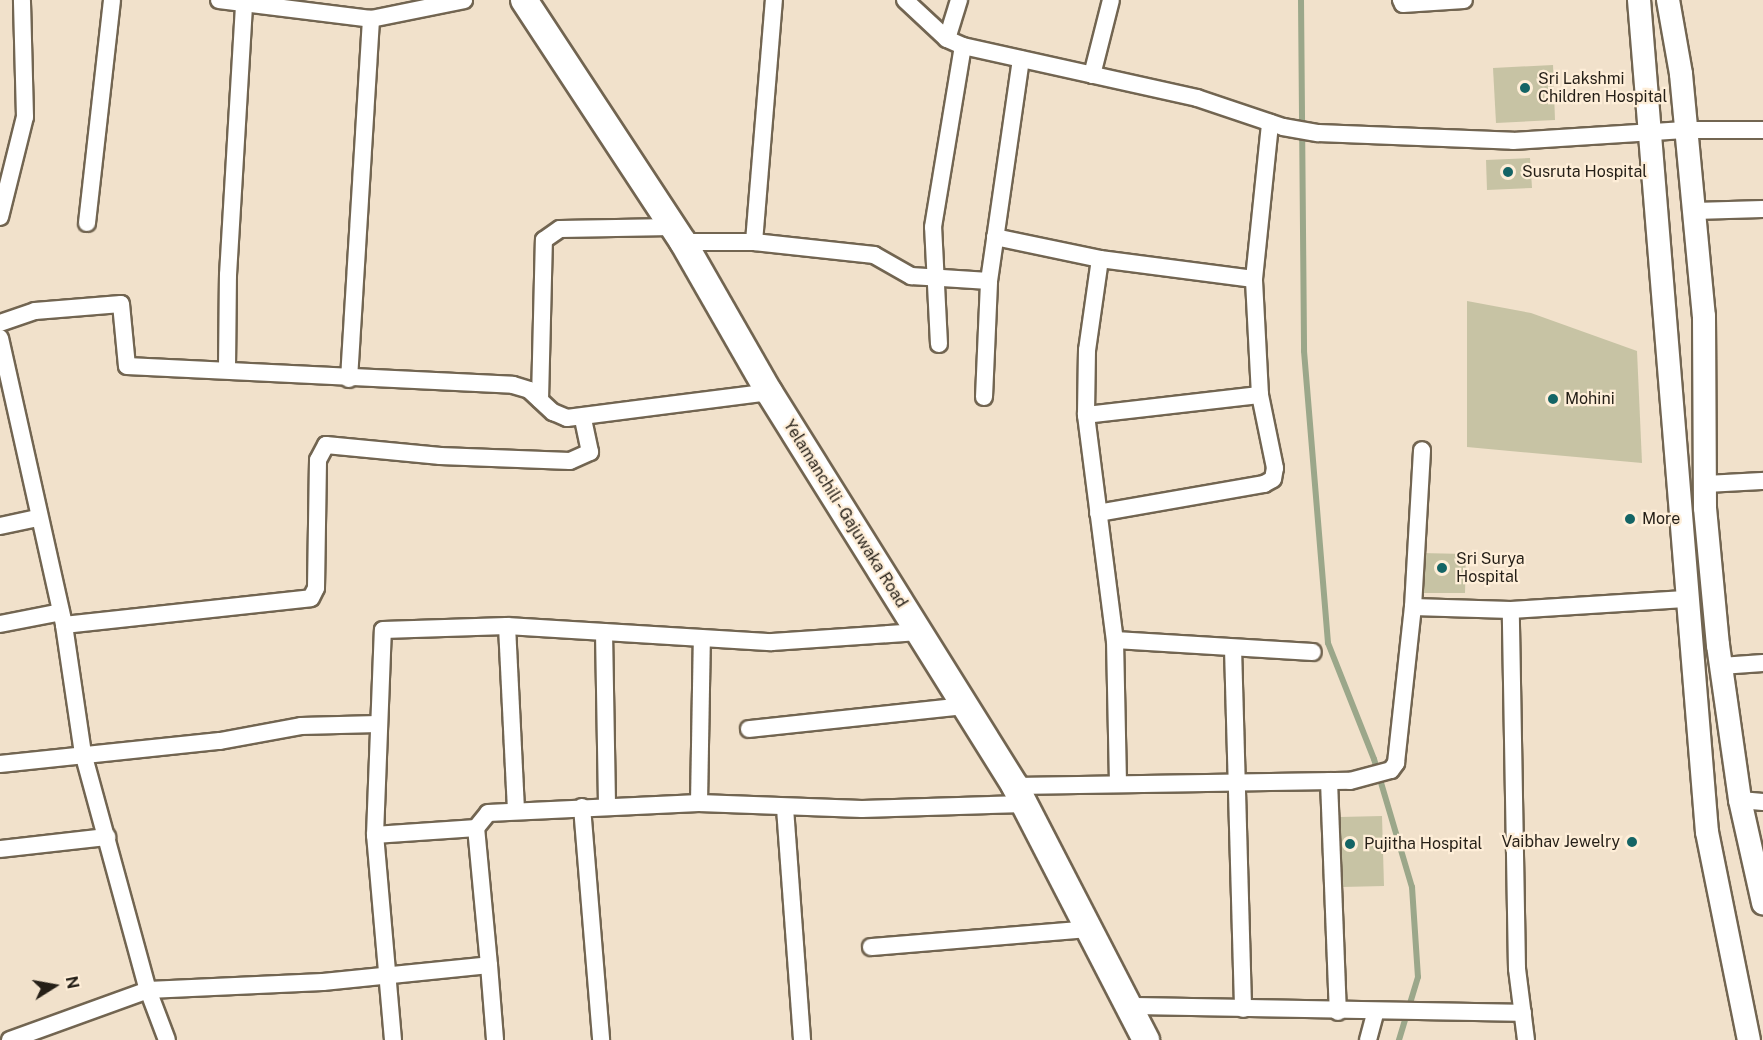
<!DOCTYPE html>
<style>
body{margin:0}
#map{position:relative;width:1763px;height:1040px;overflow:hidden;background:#f1e1cb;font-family:"Public Sans",sans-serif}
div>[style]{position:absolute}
.stream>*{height:6px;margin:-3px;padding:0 3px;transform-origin:3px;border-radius:3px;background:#9ba78a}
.building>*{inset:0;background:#c7c3a4}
.roads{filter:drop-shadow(2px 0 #726551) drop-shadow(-2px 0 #726551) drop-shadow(0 2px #726551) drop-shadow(0 -2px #726551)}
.street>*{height:16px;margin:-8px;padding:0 8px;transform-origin:8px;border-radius:8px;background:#fff}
.secondary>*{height:22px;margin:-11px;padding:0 11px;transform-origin:11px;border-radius:11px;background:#fff}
.primary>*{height:26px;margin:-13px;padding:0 13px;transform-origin:13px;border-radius:13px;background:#fff}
.dots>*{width:16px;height:16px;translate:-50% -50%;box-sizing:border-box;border:3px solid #feeed8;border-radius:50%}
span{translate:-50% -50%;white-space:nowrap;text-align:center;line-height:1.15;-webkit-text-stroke:4.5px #feeed8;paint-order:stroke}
.poi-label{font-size:16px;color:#251f17}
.left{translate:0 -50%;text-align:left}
.right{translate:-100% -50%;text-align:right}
.street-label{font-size:16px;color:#251f17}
.north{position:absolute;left:24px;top:956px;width:60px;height:60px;-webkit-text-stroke:4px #feeed8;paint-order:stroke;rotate:79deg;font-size:16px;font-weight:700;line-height:24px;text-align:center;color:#251f17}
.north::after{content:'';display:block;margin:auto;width:21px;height:27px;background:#251f17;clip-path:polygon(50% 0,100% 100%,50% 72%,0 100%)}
</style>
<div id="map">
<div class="stream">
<div style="left:1301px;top:0;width:351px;rotate:89.5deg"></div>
<div style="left:1304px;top:351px;width:293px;rotate:85.3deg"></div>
<div style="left:1328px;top:643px;width:125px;rotate:68.4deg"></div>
<div style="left:1374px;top:759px;width:134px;rotate:73.5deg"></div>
<div style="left:1412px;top:887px;width:90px;rotate:86.2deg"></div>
<div style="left:1418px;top:977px;width:66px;rotate:106.8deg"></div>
</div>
<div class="building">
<div style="clip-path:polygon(1553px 65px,1555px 120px,1496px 123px,1493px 68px)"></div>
<div style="clip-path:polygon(1530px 158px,1532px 188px,1487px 190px,1486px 160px)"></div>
<div style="clip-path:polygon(1467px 301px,1531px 313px,1637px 351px,1642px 463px,1467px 447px)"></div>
<div style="clip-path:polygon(1420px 553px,1466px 554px,1465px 593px,1419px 593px)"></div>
<div style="clip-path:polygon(1382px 816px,1384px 886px,1342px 887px,1340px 817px)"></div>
</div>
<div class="roads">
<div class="street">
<div style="left:219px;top:0;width:153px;rotate:7.1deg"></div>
<div style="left:371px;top:19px;width:95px;rotate:-11.5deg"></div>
<div style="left:905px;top:0;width:57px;rotate:42.9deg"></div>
<div style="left:947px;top:39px;width:17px;rotate:24deg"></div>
<div style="left:963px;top:46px;width:240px;rotate:12.5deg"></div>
<div style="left:1197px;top:98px;width:91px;rotate:18.6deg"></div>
<div style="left:1283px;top:127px;width:36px;rotate:10deg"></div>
<div style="left:1318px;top:133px;width:195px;rotate:2.3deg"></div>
<div style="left:1513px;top:141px;width:172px;rotate:-3.7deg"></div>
<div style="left:1685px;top:130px;width:78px"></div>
<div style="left:1401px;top:0;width:4px;rotate:63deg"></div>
<div style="left:1403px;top:4px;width:61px;rotate:-3.8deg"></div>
<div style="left:947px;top:39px;width:41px;rotate:-72.9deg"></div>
<div style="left:1092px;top:75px;width:77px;rotate:-75.8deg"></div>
<div style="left:1694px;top:211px;width:69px;rotate:-1.7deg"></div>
<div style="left:0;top:217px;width:103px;rotate:-76deg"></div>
<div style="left:25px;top:117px;width:117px;rotate:-91.5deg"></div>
<div style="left:87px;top:223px;width:224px;rotate:-83.6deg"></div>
<div style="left:995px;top:237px;width:107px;rotate:11.8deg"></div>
<div style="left:1100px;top:259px;width:155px;rotate:7.4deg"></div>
<div style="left:683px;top:242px;width:71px"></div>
<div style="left:754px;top:242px;width:121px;rotate:6.2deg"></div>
<div style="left:874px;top:255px;width:43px;rotate:29.6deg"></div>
<div style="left:911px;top:276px;width:78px;rotate:3.7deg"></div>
<div style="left:754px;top:242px;width:243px;rotate:-85.3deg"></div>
<div style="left:1100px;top:259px;width:92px;rotate:98.1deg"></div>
<div style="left:1087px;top:350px;width:65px;rotate:90.9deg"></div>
<div style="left:1086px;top:415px;width:227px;rotate:82.7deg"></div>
<div style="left:1115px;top:640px;width:141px;rotate:88.8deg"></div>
<div style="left:0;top:323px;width:37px;rotate:-19deg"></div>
<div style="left:35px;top:311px;width:86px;rotate:-4.7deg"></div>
<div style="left:121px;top:304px;width:62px;rotate:84.5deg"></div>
<div style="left:127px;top:366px;width:386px;rotate:2.8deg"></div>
<div style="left:513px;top:385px;width:17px;rotate:17deg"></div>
<div style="left:529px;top:390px;width:33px;rotate:43deg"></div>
<div style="left:553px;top:412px;width:15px;rotate:23deg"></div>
<div style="left:567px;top:418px;width:204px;rotate:-7.3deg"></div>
<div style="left:0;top:338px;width:294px;rotate:77.4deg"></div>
<div style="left:64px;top:625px;width:129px;rotate:81.6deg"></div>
<div style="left:83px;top:753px;width:246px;rotate:74.7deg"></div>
<div style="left:148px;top:990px;width:53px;rotate:69.2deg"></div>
<div style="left:939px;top:344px;width:117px;rotate:-92.9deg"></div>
<div style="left:933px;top:227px;width:183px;rotate:-80.6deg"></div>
<div style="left:227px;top:368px;width:93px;rotate:-89.4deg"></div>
<div style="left:228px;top:275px;width:272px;rotate:-86.6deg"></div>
<div style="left:349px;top:379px;width:361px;rotate:-86.5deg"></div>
<div style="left:984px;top:397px;width:116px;rotate:-87.5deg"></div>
<div style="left:989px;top:281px;width:224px;rotate:-81.8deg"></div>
<div style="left:540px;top:400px;width:160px;rotate:-88.6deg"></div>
<div style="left:544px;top:240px;width:19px;rotate:-35deg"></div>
<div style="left:560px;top:229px;width:112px;rotate:-1deg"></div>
<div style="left:1086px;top:415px;width:175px;rotate:-6.6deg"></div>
<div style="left:1705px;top:484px;width:58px;rotate:-3deg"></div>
<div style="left:1098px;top:513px;width:169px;rotate:-9.9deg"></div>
<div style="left:1264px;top:484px;width:10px;rotate:-29deg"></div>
<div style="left:1273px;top:479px;width:11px;rotate:-80deg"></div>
<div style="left:1275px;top:468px;width:75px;rotate:-101.6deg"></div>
<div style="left:1260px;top:395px;width:116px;rotate:-93deg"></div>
<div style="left:1254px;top:279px;width:157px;rotate:-84.1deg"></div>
<div style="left:0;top:526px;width:40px;rotate:-12deg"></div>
<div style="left:1413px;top:607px;width:98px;rotate:1.8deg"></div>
<div style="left:0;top:624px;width:62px;rotate:-11.1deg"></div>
<div style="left:64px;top:625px;width:248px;rotate:-6.2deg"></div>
<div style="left:311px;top:598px;width:11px;rotate:-63deg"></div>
<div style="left:316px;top:588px;width:128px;rotate:-89.1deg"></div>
<div style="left:318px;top:460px;width:17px;rotate:-62deg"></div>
<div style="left:326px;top:445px;width:115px;rotate:5.5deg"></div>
<div style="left:440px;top:456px;width:130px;rotate:2.2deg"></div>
<div style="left:570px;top:461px;width:22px;rotate:-24deg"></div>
<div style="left:590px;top:452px;width:35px;rotate:-102deg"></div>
<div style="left:507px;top:626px;width:184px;rotate:87.2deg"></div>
<div style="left:604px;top:632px;width:174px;rotate:89deg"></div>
<div style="left:1115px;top:640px;width:198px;rotate:3.5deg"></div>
<div style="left:1233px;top:648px;width:361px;rotate:88.4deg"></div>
<div style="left:1721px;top:666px;width:42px;rotate:-4.1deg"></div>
<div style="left:749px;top:729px;width:218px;rotate:-6.1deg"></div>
<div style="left:0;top:764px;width:221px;rotate:-6deg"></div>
<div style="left:220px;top:741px;width:82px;rotate:-10.5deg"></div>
<div style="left:301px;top:726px;width:77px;rotate:-1.5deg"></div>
<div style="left:1329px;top:781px;width:231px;rotate:87.8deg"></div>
<div style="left:1015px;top:786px;width:335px;rotate:-0.9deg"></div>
<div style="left:1350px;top:781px;width:42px;rotate:-15deg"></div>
<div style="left:1391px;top:770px;width:9px;rotate:-54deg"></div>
<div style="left:1396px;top:763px;width:157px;rotate:-83.8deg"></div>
<div style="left:1413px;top:607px;width:157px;rotate:-86.7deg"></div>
<div style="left:1740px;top:800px;width:23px;rotate:5deg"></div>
<div style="left:699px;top:803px;width:164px;rotate:-89deg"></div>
<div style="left:582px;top:807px;width:234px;rotate:85.3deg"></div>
<div style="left:785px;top:808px;width:233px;rotate:85.8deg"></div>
<div style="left:375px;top:835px;width:101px;rotate:-4deg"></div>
<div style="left:0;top:849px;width:108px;rotate:-6.4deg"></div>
<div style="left:871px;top:947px;width:219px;rotate:-4.7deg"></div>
<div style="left:489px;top:965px;width:138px;rotate:-95.4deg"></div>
<div style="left:476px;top:828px;width:19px;rotate:-51deg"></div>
<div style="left:488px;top:813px;width:211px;rotate:-2.7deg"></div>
<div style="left:699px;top:803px;width:163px;rotate:2.1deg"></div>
<div style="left:862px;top:809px;width:163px;rotate:-1.8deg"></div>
<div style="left:1129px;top:1006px;width:394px;rotate:1deg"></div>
<div style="left:10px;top:1040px;width:147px;rotate:-19.9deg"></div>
<div style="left:148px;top:990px;width:175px;rotate:-2.6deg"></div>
<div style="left:323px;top:982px;width:167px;rotate:-5.8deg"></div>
<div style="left:489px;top:965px;width:75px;rotate:85.4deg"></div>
<div style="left:393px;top:1040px;width:206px;rotate:-95deg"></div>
<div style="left:375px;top:835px;width:205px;rotate:-87.8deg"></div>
<div style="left:383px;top:630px;width:124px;rotate:-1.8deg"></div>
<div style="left:507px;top:626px;width:265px;rotate:3.5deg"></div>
<div style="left:772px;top:642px;width:147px;rotate:-3.9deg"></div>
<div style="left:1368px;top:1040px;width:28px;rotate:-75deg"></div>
<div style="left:1526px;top:1040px;width:72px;rotate:-97.2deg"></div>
<div style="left:1517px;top:969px;width:359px;rotate:-91deg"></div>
<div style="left:1511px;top:610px;width:174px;rotate:-3.6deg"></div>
</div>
<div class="secondary">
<div style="left:1639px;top:0;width:835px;rotate:85.33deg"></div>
<div style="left:1707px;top:832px;width:212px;rotate:78.6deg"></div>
<div style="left:1668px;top:0;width:75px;rotate:80deg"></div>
<div style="left:1681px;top:74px;width:243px;rotate:84.6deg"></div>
<div style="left:1704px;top:316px;width:192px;rotate:89.7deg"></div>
<div style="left:1705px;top:508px;width:138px;rotate:84.6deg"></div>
<div style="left:1718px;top:645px;width:157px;rotate:81.9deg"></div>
<div style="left:1740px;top:800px;width:106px;rotate:77.4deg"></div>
</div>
<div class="primary">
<div style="left:524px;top:0;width:290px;rotate:56.7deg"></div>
<div style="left:683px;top:242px;width:173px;rotate:60.2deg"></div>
<div style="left:769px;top:392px;width:464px;rotate:58deg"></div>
<div style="left:1015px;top:786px;width:286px;rotate:62.7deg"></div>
</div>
</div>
<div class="dots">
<div style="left:1525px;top:88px;background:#146465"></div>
<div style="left:1508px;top:172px;background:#146465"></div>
<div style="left:1553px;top:399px;background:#146465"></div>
<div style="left:1630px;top:519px;background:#146465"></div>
<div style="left:1442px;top:568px;background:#146465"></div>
<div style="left:1632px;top:842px;background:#146465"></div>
<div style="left:1350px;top:844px;background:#146465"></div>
</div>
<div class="poi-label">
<span class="left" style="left:1538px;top:88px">Sri Lakshmi<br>Children Hospital</span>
<span class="left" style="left:1522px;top:172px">Susruta Hospital</span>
<span class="left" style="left:1565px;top:399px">Mohini</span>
<span class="left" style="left:1642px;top:519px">More</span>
<span class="left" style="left:1456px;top:568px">Sri Surya<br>Hospital</span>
<span class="right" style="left:1620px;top:842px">Vaibhav Jewelry</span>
<span class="left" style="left:1364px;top:844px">Pujitha Hospital</span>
</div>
<div class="street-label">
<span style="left:845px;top:514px;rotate:58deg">Yelamanchili - Gajuwaka Road</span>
</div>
<div class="north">N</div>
</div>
